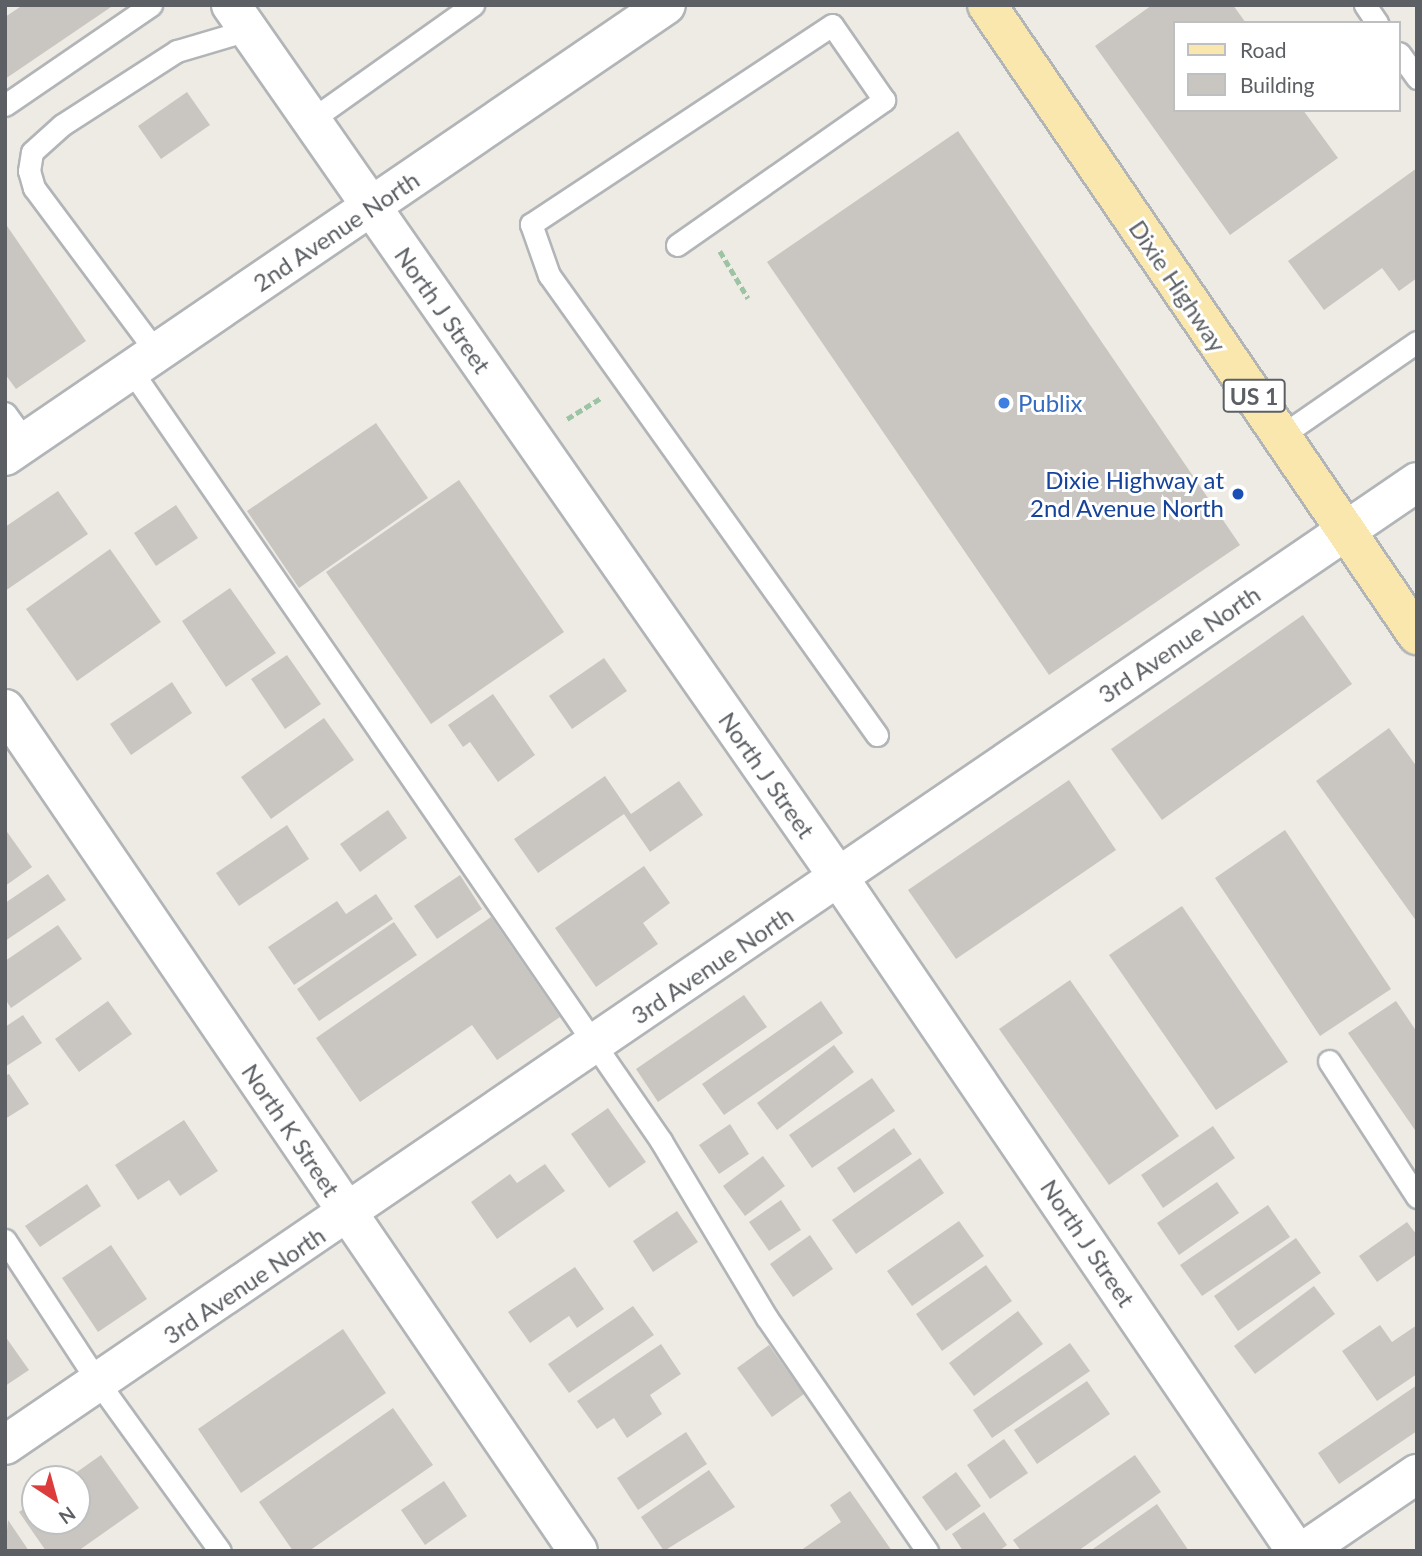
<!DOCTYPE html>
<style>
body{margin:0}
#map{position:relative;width:1422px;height:1556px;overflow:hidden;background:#eeebe4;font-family:Lato,sans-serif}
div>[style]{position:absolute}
.building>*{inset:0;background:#c9c6c2}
.path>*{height:4.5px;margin-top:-2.25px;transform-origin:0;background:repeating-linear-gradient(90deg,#9cc4a4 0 7px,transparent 0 10.5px)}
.roads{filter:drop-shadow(2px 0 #b2b5b8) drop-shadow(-2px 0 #b2b5b8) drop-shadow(0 2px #b2b5b8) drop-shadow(0 -2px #b2b5b8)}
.lane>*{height:21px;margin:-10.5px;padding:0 10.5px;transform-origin:10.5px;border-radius:10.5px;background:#fff}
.street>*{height:38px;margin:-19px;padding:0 19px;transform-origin:19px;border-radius:19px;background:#fff}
.primary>*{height:38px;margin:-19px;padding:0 19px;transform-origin:19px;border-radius:19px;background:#f9e7ae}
.dots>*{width:19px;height:19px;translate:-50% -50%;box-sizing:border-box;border:4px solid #fff;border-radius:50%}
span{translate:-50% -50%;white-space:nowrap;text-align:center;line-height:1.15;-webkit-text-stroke:6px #fff;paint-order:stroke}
.shield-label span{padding:2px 5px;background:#fff;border:2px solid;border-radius:5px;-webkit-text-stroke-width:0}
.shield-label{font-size:23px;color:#5c6064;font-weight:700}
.street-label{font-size:24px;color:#5c6064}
.shop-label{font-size:24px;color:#366cbe}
.left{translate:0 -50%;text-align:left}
.transit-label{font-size:24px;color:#164399}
.right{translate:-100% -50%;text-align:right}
.frame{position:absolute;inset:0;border:7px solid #5c6064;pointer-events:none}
.legend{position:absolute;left:1173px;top:21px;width:228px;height:91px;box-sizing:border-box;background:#fff;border:2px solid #bebfc1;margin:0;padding:9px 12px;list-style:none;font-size:21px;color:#5c6064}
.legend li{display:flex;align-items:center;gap:14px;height:35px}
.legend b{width:35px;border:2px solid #bebfc1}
.north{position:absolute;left:21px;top:1465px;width:70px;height:70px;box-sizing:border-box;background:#fff;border:2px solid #bebfc1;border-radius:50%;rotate:144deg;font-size:19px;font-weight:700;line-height:28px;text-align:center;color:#5c6064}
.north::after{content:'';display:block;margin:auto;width:24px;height:32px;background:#dc3d3c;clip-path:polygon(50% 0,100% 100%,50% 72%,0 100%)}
</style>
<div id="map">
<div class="building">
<div style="clip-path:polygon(23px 5px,114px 5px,5px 79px,5px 17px)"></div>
<div style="clip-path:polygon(1152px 5px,1233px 5px,1246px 23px,1175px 23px,1175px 110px,1303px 110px,1338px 158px,1230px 235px,1095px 46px)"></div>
<div style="clip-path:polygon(187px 92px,210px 125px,161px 159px,138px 126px)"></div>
<div style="clip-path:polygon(958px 131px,1240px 545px,1049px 675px,767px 262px)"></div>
<div style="clip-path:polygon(1417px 168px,1417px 278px,1399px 291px,1382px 268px,1324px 310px,1288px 261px)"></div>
<div style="clip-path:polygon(5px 223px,86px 341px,16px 389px,5px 374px)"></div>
<div style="clip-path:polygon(376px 423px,428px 498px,299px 588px,247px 511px)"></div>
<div style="clip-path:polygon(459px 480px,564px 632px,431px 724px,326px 572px)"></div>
<div style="clip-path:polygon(58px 491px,88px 534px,5px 591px,5px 527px)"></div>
<div style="clip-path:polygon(176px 505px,198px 538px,156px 566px,134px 533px)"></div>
<div style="clip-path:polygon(110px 549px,161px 622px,77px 681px,26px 609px)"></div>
<div style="clip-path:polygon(230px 588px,276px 653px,226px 687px,182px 621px)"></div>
<div style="clip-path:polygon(1303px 615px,1352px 684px,1162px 820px,1111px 749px)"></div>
<div style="clip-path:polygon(287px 655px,321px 704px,285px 729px,251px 679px)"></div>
<div style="clip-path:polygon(604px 658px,627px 691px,572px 729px,549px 696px)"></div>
<div style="clip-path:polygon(172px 682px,192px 713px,131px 755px,110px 724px)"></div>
<div style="clip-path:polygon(493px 694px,535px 755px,498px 782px,470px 742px,463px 747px,448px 725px)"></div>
<div style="clip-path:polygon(324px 718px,354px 760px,271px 819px,241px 777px)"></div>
<div style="clip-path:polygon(1389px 728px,1417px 767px,1417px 922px,1316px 781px)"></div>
<div style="clip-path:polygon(605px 776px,631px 814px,679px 781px,703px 815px,650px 852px,624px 814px,538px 873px,514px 839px)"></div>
<div style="clip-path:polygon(1069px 780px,1116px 850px,956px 959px,908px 890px)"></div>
<div style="clip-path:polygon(388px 810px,407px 838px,360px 872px,340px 844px)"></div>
<div style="clip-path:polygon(287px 825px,309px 859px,239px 906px,216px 873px)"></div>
<div style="clip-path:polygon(5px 829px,32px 867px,5px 886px)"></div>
<div style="clip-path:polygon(1285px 830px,1391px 989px,1320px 1036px,1215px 878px)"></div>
<div style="clip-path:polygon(644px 866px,670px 903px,643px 923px,658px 944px,596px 987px,555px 928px)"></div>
<div style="clip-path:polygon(48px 874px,66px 900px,5px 941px,5px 903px)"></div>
<div style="clip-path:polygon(460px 875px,482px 909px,437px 939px,414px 906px)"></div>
<div style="clip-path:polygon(376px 894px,393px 919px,294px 985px,268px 947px,337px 901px,346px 914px)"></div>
<div style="clip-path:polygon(1182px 906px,1288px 1062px,1216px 1110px,1109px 955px)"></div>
<div style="clip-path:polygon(491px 917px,560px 1017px,497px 1060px,472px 1025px,360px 1102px,316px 1038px)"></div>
<div style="clip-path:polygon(394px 922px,417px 955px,319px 1021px,297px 989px)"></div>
<div style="clip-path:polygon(58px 925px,82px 959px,11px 1008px,5px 999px,5px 961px)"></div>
<div style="clip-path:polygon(1070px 980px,1179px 1136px,1109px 1185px,999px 1029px)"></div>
<div style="clip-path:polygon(744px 995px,767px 1027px,658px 1102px,636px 1069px)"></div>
<div style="clip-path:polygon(108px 1001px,132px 1034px,79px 1072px,55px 1039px)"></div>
<div style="clip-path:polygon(821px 1001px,843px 1033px,724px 1115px,702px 1084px)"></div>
<div style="clip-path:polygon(1396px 1001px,1417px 1032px,1417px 1133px,1348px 1033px)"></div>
<div style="clip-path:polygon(23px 1015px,42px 1043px,5px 1067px,5px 1027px)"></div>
<div style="clip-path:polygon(834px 1045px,854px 1072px,777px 1130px,757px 1103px)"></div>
<div style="clip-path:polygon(9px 1074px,29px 1104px,5px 1119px,5px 1076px)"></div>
<div style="clip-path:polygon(872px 1078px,895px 1111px,812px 1168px,789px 1135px)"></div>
<div style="clip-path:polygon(608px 1108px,646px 1162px,609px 1188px,571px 1134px)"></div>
<div style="clip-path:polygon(184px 1120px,218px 1171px,180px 1196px,169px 1180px,138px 1200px,115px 1165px)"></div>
<div style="clip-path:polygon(730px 1124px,749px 1154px,719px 1174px,699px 1145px)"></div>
<div style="clip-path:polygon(1213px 1126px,1235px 1158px,1163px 1208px,1141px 1175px)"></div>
<div style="clip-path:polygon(894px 1128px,912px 1154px,854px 1193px,837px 1168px)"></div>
<div style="clip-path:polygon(763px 1156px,785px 1186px,745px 1216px,723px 1186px)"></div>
<div style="clip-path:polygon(920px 1158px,944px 1193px,856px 1254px,832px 1220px)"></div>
<div style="clip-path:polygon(545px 1164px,565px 1191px,497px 1239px,471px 1202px,510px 1174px,517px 1183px)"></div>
<div style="clip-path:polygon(1217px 1182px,1239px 1213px,1179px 1255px,1157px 1223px)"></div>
<div style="clip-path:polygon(87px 1184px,101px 1206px,40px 1247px,25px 1226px)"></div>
<div style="clip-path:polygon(781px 1200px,801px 1230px,769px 1251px,749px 1222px)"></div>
<div style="clip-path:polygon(1268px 1205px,1290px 1237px,1202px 1296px,1180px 1265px)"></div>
<div style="clip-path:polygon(677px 1211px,698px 1242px,653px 1272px,633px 1241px)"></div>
<div style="clip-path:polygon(959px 1221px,984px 1256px,912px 1306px,887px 1271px)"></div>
<div style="clip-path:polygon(1407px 1222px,1417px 1235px,1417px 1254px,1377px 1282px,1359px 1256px)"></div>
<div style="clip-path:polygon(810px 1235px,833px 1269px,793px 1297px,770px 1264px)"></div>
<div style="clip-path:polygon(1296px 1238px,1321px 1273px,1238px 1331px,1214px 1296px)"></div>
<div style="clip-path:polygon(111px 1245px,147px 1299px,98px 1332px,62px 1278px)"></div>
<div style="clip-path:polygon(986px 1265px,1012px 1301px,942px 1351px,916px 1314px)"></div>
<div style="clip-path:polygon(575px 1267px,604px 1309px,577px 1328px,569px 1316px,530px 1343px,508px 1312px)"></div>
<div style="clip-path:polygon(1314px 1286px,1335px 1314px,1255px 1374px,1234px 1346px)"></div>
<div style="clip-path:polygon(633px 1306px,654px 1335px,569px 1393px,548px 1364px)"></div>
<div style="clip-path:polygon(1018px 1311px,1043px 1344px,974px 1396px,949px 1363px)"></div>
<div style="clip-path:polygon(1380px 1325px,1392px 1342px,1417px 1325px,1417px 1374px,1377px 1401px,1342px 1351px)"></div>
<div style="clip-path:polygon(343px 1329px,386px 1393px,241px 1493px,198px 1429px)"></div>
<div style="clip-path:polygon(5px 1336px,29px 1370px,5px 1386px)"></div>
<div style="clip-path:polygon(1070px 1343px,1090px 1371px,992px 1438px,973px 1410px)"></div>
<div style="clip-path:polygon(661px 1344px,681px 1374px,650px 1395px,662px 1414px,627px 1438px,614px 1418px,597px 1429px,577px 1401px)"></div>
<div style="clip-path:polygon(769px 1345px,804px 1394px,772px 1417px,737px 1368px)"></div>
<div style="clip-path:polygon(1087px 1381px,1110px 1414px,1037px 1464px,1014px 1430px)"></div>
<div style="clip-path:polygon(1417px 1385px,1417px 1431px,1339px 1484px,1318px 1453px)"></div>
<div style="clip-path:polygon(393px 1408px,433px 1465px,309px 1551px,293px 1551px,259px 1502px)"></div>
<div style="clip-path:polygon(686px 1432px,707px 1464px,638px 1510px,617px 1478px)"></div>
<div style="clip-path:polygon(1004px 1439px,1028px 1473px,990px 1499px,967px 1465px)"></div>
<div style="clip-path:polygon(101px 1455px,139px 1508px,78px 1551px,46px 1551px,19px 1512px,35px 1501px,35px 1521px,77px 1521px,77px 1479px,67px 1479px)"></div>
<div style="clip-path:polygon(1135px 1455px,1161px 1492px,1078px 1551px,1021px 1551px,1013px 1540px)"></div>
<div style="clip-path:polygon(709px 1470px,735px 1507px,664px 1551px,641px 1517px)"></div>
<div style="clip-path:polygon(956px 1472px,981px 1506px,946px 1531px,922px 1497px)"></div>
<div style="clip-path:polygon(444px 1481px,467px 1516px,425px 1545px,401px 1510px)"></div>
<div style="clip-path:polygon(850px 1491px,892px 1551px,800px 1551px,841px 1522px,830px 1505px)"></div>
<div style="clip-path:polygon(1157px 1504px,1189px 1551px,1090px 1551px)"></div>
<div style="clip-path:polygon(984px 1512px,1007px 1545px,999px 1551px,963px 1551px,952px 1534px)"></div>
<div style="clip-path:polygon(8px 1520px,29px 1551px,5px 1551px)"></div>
</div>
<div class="path">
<div style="left:720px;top:251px;width:55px;rotate:59.2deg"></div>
<div style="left:567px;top:419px;width:40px;rotate:-32deg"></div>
</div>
<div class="roads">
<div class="lane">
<div style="left:1365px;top:5px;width:22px;rotate:56deg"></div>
<div style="left:1399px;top:53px;width:31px;rotate:54deg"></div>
<div style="left:5px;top:105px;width:177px;rotate:-34.4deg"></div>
<div style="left:311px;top:120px;width:199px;rotate:-35.4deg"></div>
<div style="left:677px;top:245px;width:253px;rotate:-35deg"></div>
<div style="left:884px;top:100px;width:91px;rotate:-124.7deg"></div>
<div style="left:832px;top:25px;width:361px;rotate:146.5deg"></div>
<div style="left:531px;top:224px;width:54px;rotate:70.6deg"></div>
<div style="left:549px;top:275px;width:565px;rotate:54.51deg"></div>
<div style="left:157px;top:353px;width:206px;rotate:-126.7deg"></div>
<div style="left:34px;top:188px;width:18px;rotate:-106deg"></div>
<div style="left:29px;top:171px;width:19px;rotate:-81deg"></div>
<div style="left:32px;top:152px;width:40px;rotate:-42deg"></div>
<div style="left:62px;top:125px;width:137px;rotate:-32.8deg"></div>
<div style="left:177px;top:51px;width:74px;rotate:-16.5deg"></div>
<div style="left:131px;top:370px;width:936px;rotate:55.49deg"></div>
<div style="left:661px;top:1141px;width:206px;rotate:59.1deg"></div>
<div style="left:767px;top:1318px;width:283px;rotate:55.5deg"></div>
<div style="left:5px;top:413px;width:36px;rotate:54deg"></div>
<div style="left:1281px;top:436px;width:165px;rotate:-34.7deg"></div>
<div style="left:1329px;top:1061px;width:162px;rotate:57.1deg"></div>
<div style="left:5px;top:1240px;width:170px;rotate:56.8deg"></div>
<div style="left:98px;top:1382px;width:208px;rotate:54.2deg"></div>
</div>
<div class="street">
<div style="left:231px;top:5px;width:1064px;rotate:55.14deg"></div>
<div style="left:839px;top:878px;width:813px;rotate:55.82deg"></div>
<div style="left:5px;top:456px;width:800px;rotate:-34.31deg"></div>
<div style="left:5px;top:709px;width:1018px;rotate:55.76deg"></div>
<div style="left:5px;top:1445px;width:1709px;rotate:-34.29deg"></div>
<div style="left:1304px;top:1551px;width:137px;rotate:-34.3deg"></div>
</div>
<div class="primary">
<div style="left:987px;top:5px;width:763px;rotate:55.68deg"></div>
</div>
</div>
<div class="dots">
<div style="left:1004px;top:403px;background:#3f7fe0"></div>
<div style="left:1238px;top:494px;background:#1a4fb4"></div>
</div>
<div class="shield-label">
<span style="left:1254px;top:396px">US 1</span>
</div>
<div class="street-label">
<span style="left:336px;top:231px;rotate:-34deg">2nd Avenue North</span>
<span style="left:1178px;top:286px;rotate:56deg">Dixie Highway</span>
<span style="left:443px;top:310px;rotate:55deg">North J Street</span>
<span style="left:1179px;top:644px;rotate:-34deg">3rd Avenue North</span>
<span style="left:767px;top:775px;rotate:55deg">North J Street</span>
<span style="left:712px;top:965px;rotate:-34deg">3rd Avenue North</span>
<span style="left:291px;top:1130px;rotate:56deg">North K Street</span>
<span style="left:1088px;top:1243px;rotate:56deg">North J Street</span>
<span style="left:244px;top:1285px;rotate:-34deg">3rd Avenue North</span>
</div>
<div class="shop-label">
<span class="left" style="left:1018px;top:403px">Publix</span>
</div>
<div class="transit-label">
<span class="right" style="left:1224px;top:494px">Dixie Highway at<br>2nd Avenue North</span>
</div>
<div class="frame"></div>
<ul class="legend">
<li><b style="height:9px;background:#f9e7ae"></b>Road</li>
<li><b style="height:19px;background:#c9c6c2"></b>Building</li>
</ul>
<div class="north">N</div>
</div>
